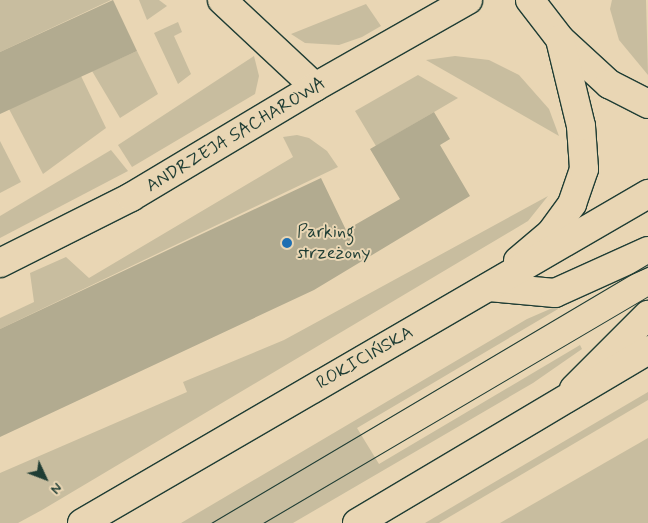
<!DOCTYPE html>
<meta charset="utf-8">
<style>
body{margin:0}
#map{position:relative;width:648px;height:523px;overflow:hidden;background:#e9d6b4;font-family:Mynerve,sans-serif}
div>[style]{position:absolute}
.green>*{inset:0;background:#c8bd9f}
.building>*{inset:0;background:#b2ab90}
.roads{filter:drop-shadow(1px 0 #1f3d34) drop-shadow(-1px 0 #1f3d34) drop-shadow(0 1px #1f3d34) drop-shadow(0 -1px #1f3d34)}
.minor>*{height:28px;margin:-14px;padding:0 14px;transform-origin:14px;border-radius:14px;background:#e9d6b4}
.major>*{height:28px;margin:-14px;padding:0 14px;transform-origin:14px;border-radius:14px;background:#e9d6b4}
.tram>*{height:1px;margin:-0.5px;padding:0 0.5px;transform-origin:0.5px;border-radius:0.5px;background:#1f3d34}
.dots>*{width:14px;height:14px;translate:-50% -50%;box-sizing:border-box;border:2px solid #e9d6b4;border-radius:50%}
span{translate:-50% -50%;white-space:nowrap;text-align:center;line-height:1.15;-webkit-text-stroke:4px #e9d6b4;paint-order:stroke}
.street-label{font-size:18px;color:#1f3d34}
.poi-label{font-size:18px;color:#1f3d34}
.left{translate:0 -50%;text-align:left}
.north{position:absolute;left:20px;top:453px;width:50px;height:50px;-webkit-text-stroke:4px #e9d6b4;paint-order:stroke;rotate:133deg;font-size:14px;font-weight:700;line-height:20px;text-align:center;color:#1f3d34}
.north::after{content:'';display:block;margin:auto;width:18px;height:22px;background:#1f3d34;clip-path:polygon(50% 0,100% 100%,50% 72%,0 100%)}
</style>
<div id="map">
<div class="green">
<div style="clip-path:polygon(0 0,111px 0,0 52px)"></div>
<div style="clip-path:polygon(139px 0,159px 0,167px 6px,147px 20px)"></div>
<div style="clip-path:polygon(612px 0,646px 0,648px 75px,619px 40px,610px 9px)"></div>
<div style="clip-path:polygon(366px 4px,381px 26px,362px 37px,339px 45px,305px 43px,291px 34px)"></div>
<div style="clip-path:polygon(178px 22px,182px 32px,174px 36px,191px 74px,178px 84px,154px 33px)"></div>
<div style="clip-path:polygon(137px 51px,158px 94px,120px 118px,92px 71px)"></div>
<div style="clip-path:polygon(254px 56px,259px 76px,255px 94px,132px 167px,118px 145px)"></div>
<div style="clip-path:polygon(455px 56px,489px 60px,519px 75px,549px 109px,559px 136px,426px 60px)"></div>
<div style="clip-path:polygon(418px 75px,458px 98px,376px 146px,355px 111px)"></div>
<div style="clip-path:polygon(81px 76px,106px 128px,43px 174px,9px 109px)"></div>
<div style="clip-path:polygon(297px 135px,309px 138px,327px 151px,338px 167px,0 329px,0 318px,34px 302px,30px 273px,66px 257px,89px 278px,293px 157px,283px 137px)"></div>
<div style="clip-path:polygon(0 141px,21px 182px,0 193px)"></div>
<div style="clip-path:polygon(111px 150px,128px 171px,0 238px,0 216px)"></div>
<div style="clip-path:polygon(548px 196px,528px 221px,42px 510px,18px 523px,0 523px,0 473px,187px 392px,183px 382px,284px 340px)"></div>
<div style="clip-path:polygon(557px 306px,558px 309px,357px 428px,379px 464px,580px 345px,582px 349px,533px 383px,293px 523px,181px 523px,527px 319px)"></div>
<div style="clip-path:polygon(648px 392px,648px 400px,439px 523px,425px 523px)"></div>
<div style="clip-path:polygon(648px 438px,648px 523px,500px 523px)"></div>
</div>
<div class="building">
<div style="clip-path:polygon(113px 0,137px 51px,0 114px,0 52px)"></div>
<div style="clip-path:polygon(434px 112px,450px 139px,440px 145px,470px 196px,314px 290px,0 437px,0 329px,321px 178px,346px 230px,400px 199px,370px 149px)"></div>
</div>
<div class="roads">
<div class="minor">
<div style="left:222px;top:0;width:127px;rotate:43.1deg"></div>
<div style="left:530px;top:0;width:49px;rotate:52.4deg"></div>
<div style="left:560px;top:39px;width:67px;rotate:42.6deg"></div>
<div style="left:609px;top:84px;width:44px;rotate:27.1deg"></div>
<div style="left:518px;top:261px;width:43px;rotate:-40.3deg"></div>
<div style="left:551px;top:233px;width:36px;rotate:-54deg"></div>
<div style="left:572px;top:204px;width:37px;rotate:-71deg"></div>
<div style="left:584px;top:169px;width:43px;rotate:-94deg"></div>
<div style="left:581px;top:126px;width:89px;rotate:-103.6deg"></div>
<div style="left:0;top:263px;width:147px;rotate:-26.7deg"></div>
<div style="left:131px;top:197px;width:214px;rotate:-30.9deg"></div>
<div style="left:315px;top:87px;width:176px;rotate:-29.6deg"></div>
<div style="left:489px;top:287px;width:66px;rotate:5.2deg"></div>
<div style="left:555px;top:293px;width:102px;rotate:-24.3deg"></div>
<div style="left:574px;top:389px;width:105px;rotate:-45deg"></div>
</div>
<div class="major">
<div style="left:82px;top:523px;width:655px;rotate:-30.17deg"></div>
<div style="left:357px;top:523px;width:339px;rotate:-30.7deg"></div>
</div>
</div>
<div class="tram">
<div style="left:211px;top:523px;width:508px;rotate:-30.65deg"></div>
<div style="left:263px;top:523px;width:447px;rotate:-30.5deg"></div>
</div>
<div class="dots">
<div style="left:287px;top:243px;background:#1f6fb2"></div>
</div>
<div class="street-label">
<span style="left:236px;top:135px;rotate:-31deg">ANDRZEJA SACHAROWA</span>
<span style="left:365px;top:358px;rotate:-30deg">ROKICIŃSKA</span>
</div>
<div class="poi-label">
<span class="left" style="left:297px;top:243px">Parking<br>strzeżony</span>
</div>
<div class="north">N</div>
</div>
